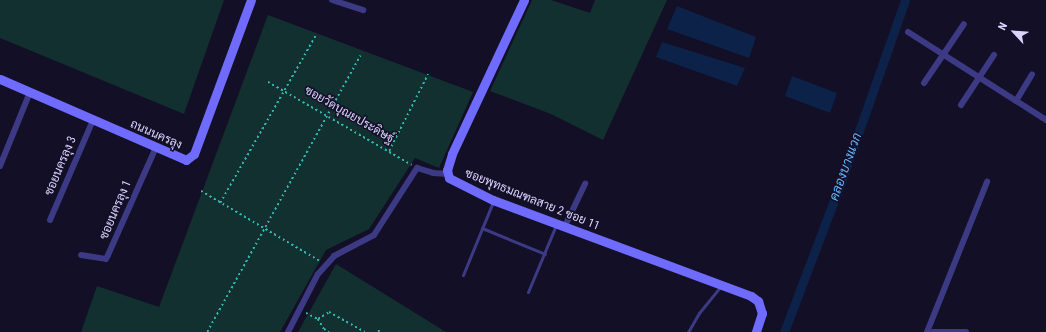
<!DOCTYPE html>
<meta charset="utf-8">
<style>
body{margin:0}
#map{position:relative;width:1046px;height:332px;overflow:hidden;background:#130f26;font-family:"Roboto Condensed",Sarabun,sans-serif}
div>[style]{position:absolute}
.green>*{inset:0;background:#12302f}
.water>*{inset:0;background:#0c2248}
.canal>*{height:9px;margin:-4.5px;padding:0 4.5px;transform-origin:4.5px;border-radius:4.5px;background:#0c2248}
.path>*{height:1.5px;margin-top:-0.75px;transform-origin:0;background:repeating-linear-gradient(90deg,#2fb8b0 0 2px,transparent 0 5px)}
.lane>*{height:3px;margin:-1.5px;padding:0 1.5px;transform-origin:1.5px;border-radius:1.5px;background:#3d3a85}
.street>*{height:6px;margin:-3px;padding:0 3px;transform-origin:3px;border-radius:3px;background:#3d3a85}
.secondary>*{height:9px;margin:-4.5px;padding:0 4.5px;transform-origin:4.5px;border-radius:4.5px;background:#6f6bff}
span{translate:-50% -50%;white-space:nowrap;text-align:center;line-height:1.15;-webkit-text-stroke:3px #130f26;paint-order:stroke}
.street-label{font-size:12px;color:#d9d4ff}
.water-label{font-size:13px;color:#62b6ff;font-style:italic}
.north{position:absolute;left:994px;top:12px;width:40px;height:40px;-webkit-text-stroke:3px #130f26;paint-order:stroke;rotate:296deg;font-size:11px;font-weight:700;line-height:16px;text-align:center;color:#d9d4ff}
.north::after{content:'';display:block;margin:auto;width:14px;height:18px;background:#d9d4ff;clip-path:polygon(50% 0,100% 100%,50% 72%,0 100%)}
</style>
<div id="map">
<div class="green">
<div style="clip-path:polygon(0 0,224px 0,184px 114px,0 38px)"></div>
<div style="clip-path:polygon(532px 0,551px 0,590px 13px,595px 0,667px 0,603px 140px,551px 114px,490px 91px)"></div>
<div style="clip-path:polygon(268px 15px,473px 92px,439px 168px,415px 158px,369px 229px,326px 250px,280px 332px,81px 332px,97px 286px,159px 307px)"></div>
<div style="clip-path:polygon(336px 264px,446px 332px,298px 332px)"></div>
</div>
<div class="water">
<div style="clip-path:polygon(677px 6px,756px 37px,749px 58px,667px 29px)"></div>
<div style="clip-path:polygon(662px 42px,745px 68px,737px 86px,656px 57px)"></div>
<div style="clip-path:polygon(792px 76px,837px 93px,830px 113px,785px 96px)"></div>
</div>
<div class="canal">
<div style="left:784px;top:332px;width:160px;rotate:-69.2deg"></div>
<div style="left:841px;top:182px;width:193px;rotate:-70.6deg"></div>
</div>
<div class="path">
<div style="left:268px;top:82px;width:166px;rotate:30deg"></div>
<div style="left:389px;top:151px;width:86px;rotate:-63.1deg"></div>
<div style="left:201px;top:191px;width:138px;rotate:30.5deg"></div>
<div style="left:220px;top:203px;width:193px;rotate:-60.3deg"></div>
<div style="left:306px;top:313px;width:13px;rotate:27deg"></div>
<div style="left:318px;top:319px;width:12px;rotate:59deg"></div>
<div style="left:324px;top:329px;width:6px;rotate:31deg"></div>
<div style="left:318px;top:319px;width:13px;rotate:-32deg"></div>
<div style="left:329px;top:312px;width:41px;rotate:29.1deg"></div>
<div style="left:207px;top:332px;width:316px;rotate:-61deg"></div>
<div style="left:378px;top:332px;width:4px;rotate:-63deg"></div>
</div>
<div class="lane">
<div style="left:482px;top:228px;width:68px;rotate:22.4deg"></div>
<div style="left:463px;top:275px;width:79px;rotate:-67.7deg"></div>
<div style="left:528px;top:292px;width:73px;rotate:-67.3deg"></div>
<div style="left:688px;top:332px;width:22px;rotate:-60deg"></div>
<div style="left:699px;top:313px;width:33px;rotate:-51deg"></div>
</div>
<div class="street">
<div style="left:332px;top:0;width:33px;rotate:18deg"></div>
<div style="left:908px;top:32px;width:164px;rotate:32.5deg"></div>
<div style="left:924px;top:83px;width:71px;rotate:-55.9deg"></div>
<div style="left:1016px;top:101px;width:31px;rotate:-59deg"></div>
<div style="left:961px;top:105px;width:60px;rotate:-56.6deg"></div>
<div style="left:0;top:166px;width:80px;rotate:-67.9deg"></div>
<div style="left:50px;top:220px;width:109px;rotate:-66.7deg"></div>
<div style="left:565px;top:226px;width:47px;rotate:-64.5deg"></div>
<div style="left:81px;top:255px;width:25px;rotate:9deg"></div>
<div style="left:106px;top:259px;width:4px;rotate:-63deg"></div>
<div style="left:108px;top:255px;width:118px;rotate:-66deg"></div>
<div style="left:288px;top:332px;width:65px;rotate:-62.7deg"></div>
<div style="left:318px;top:274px;width:24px;rotate:-48deg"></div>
<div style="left:334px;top:256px;width:45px;rotate:-27.7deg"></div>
<div style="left:374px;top:235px;width:80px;rotate:-57.3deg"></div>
<div style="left:417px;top:168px;width:17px;rotate:17deg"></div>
<div style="left:433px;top:173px;width:15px;rotate:4deg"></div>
<div style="left:927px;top:332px;width:162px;rotate:-68.2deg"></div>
<div style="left:933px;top:332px;width:33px"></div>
</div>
<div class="secondary">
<div style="left:524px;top:0;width:170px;rotate:115.1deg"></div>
<div style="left:452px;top:154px;width:17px;rotate:107deg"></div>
<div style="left:447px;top:170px;width:8px;rotate:76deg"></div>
<div style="left:449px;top:178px;width:49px;rotate:26.6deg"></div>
<div style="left:493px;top:200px;width:275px;rotate:20.4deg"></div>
<div style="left:751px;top:296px;width:9px;rotate:36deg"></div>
<div style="left:758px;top:301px;width:13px;rotate:72deg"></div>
<div style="left:762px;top:313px;width:20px;rotate:108deg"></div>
<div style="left:0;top:79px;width:203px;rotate:23.5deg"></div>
<div style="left:186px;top:160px;width:10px;rotate:-37deg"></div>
<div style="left:194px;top:154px;width:164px;rotate:-69.7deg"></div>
</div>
<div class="street-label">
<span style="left:349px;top:115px;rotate:30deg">ซอยวัดบุณยประดิษฐ์</span>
<span style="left:156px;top:135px;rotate:24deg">ถนนนครลุง</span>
<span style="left:61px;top:166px;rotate:-67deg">ซอยนครลุง 3</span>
<span style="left:532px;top:200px;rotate:22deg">ซอยพุทธมณฑลสาย 2 ซอย 11</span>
<span style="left:116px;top:210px;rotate:-67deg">ซอยนครลุง 1</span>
</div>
<div class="water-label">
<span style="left:846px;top:167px;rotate:-70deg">คลองบางแวก</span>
</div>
<div class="north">N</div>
</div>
